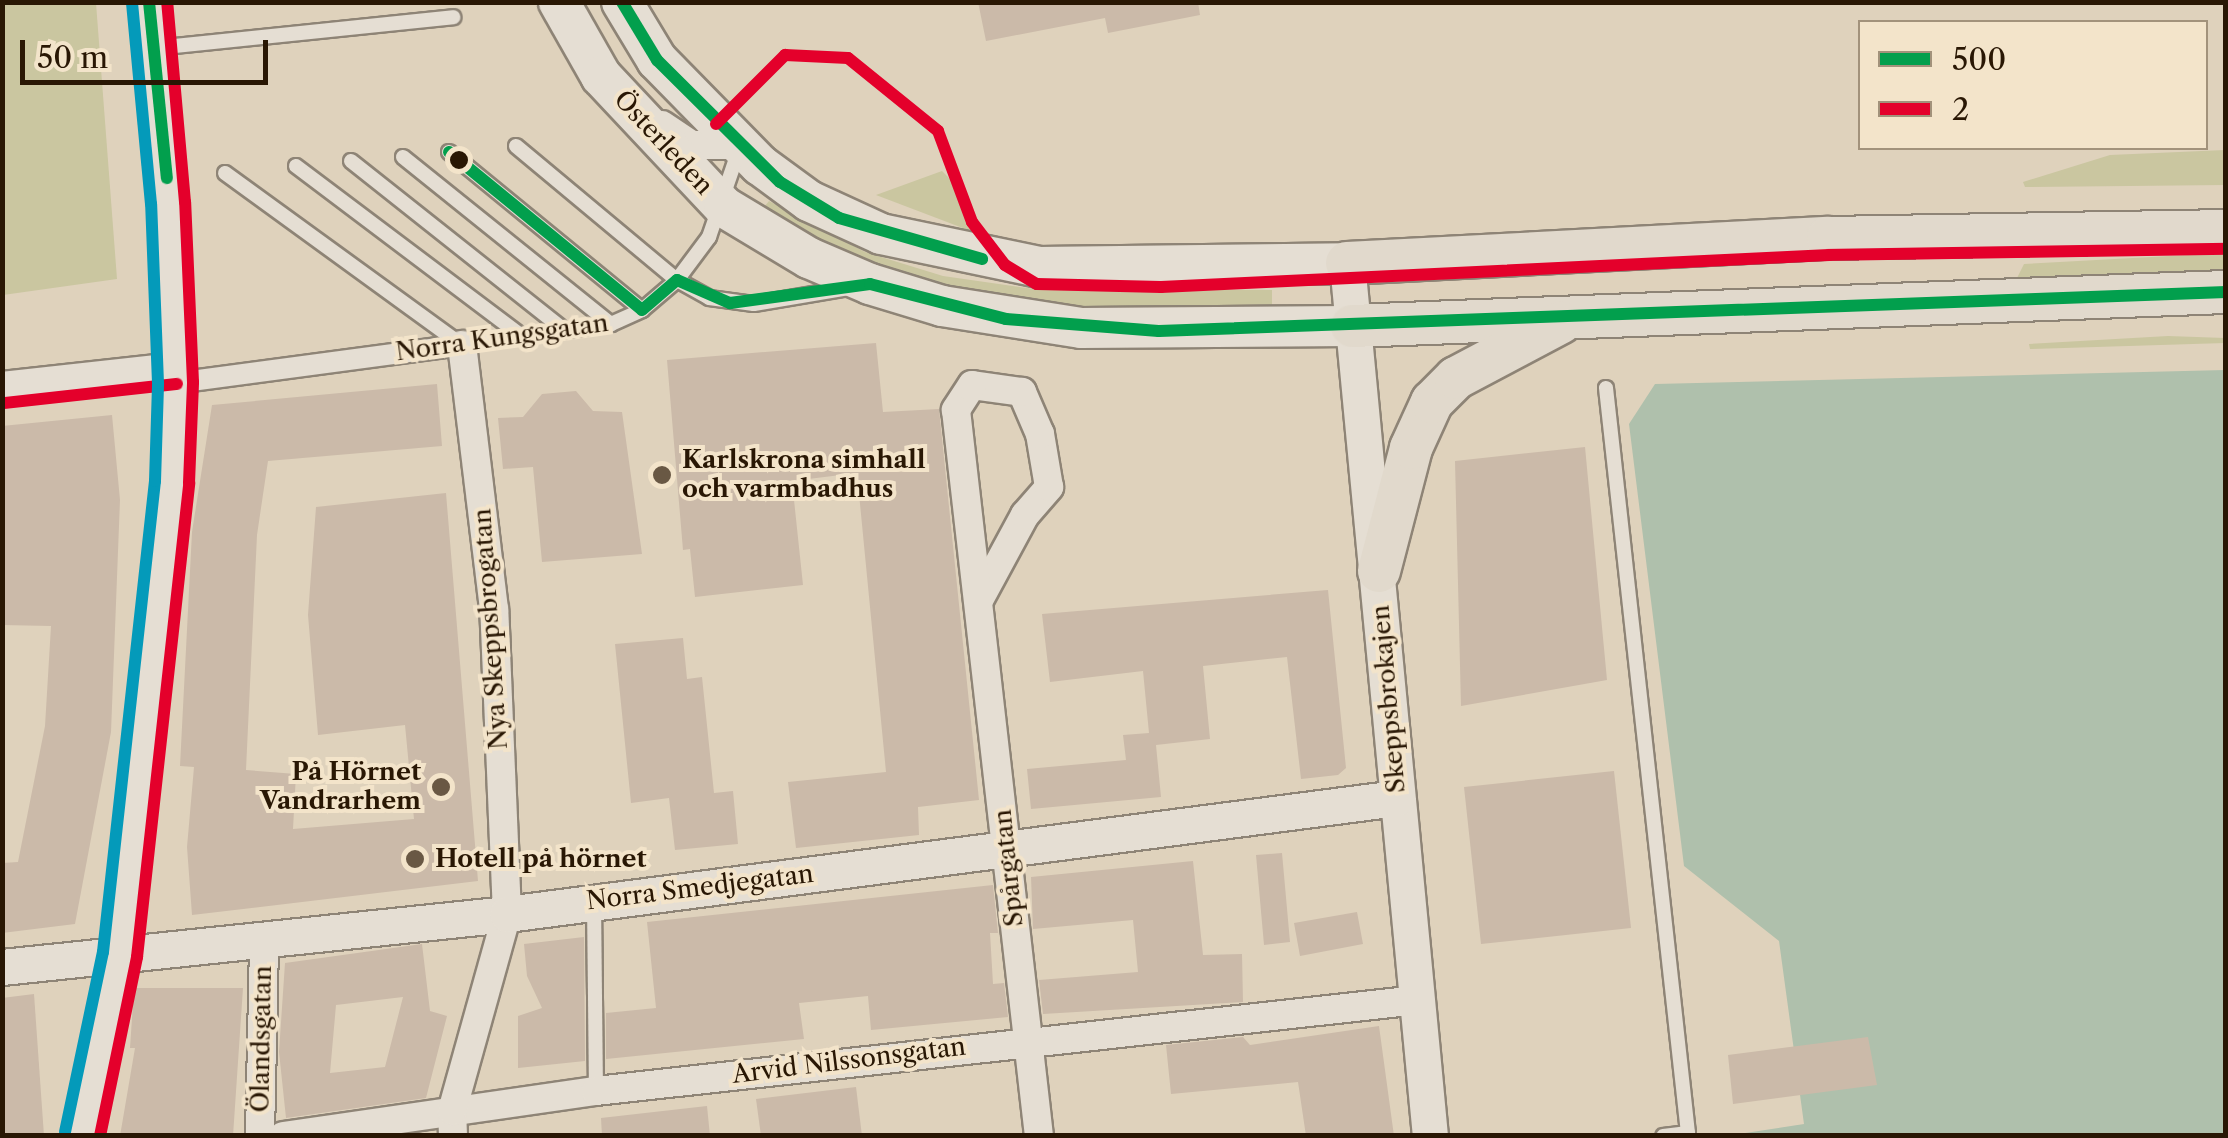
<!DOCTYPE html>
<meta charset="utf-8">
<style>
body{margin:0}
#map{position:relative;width:2228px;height:1138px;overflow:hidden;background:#dfd2bc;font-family:"Libre Caslon Text",serif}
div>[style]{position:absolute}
.green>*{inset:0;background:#cac6a0}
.water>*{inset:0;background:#afc0ac}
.building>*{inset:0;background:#cbbaa9}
.roads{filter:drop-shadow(2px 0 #8e8476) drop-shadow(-2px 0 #8e8476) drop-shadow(0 2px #8e8476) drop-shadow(0 -2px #8e8476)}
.service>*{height:14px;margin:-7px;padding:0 7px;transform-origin:7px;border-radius:7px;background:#e5ded3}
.pedestrian>*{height:20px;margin:-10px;padding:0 10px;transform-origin:10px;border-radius:10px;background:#e5ded3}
.minor>*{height:28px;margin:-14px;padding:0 14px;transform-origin:14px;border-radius:14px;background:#e5ded3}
.tertiary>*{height:35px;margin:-17.5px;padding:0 17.5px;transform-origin:17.5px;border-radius:17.5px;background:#e5ded3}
.secondary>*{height:40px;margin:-20px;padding:0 20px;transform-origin:20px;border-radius:20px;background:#e5ded3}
.primary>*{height:42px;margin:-21px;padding:0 21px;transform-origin:21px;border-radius:21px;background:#e1d9cc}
.bus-1>*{height:12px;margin:-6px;padding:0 6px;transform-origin:6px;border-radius:6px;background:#029f4d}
.bus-2>*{height:12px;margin:-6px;padding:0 6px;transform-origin:6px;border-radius:6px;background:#e4002b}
.bus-3>*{height:12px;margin:-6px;padding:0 6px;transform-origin:6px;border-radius:6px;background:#049aba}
.dots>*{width:28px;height:28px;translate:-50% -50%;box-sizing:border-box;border:5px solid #f3e4ca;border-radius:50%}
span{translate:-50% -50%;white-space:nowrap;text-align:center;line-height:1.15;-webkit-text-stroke:8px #f3e4ca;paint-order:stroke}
.street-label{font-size:25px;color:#291704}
.poi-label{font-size:25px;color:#291704;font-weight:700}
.left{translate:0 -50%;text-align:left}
.right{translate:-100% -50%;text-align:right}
.frame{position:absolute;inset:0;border:5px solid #291704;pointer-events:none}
.legend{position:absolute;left:1858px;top:20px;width:350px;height:130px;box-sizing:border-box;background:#f3e4ca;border:2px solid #a2927b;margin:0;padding:12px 18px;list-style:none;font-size:30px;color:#291704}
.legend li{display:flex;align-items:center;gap:20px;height:50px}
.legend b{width:50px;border:2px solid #a2927b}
.scale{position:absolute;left:20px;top:40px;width:248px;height:45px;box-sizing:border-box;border:5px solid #291704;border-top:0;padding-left:12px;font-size:30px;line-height:35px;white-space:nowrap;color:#291704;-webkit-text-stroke:8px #f3e4ca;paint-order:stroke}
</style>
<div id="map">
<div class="green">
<div style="clip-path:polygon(2px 3px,96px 3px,117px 279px,3px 295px)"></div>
<div style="clip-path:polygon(2225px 150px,2225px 185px,2025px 187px,2023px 182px,2110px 155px)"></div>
<div style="clip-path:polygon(942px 171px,958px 187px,976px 233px,876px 195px)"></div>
<div style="clip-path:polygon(769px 201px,865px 252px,943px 276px,1034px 289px,1272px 290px,1272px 311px,1055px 307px,972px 294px,883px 268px,811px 237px,764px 207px)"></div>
<div style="clip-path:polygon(2225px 253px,2225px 273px,2016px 280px,2024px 264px)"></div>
<div style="clip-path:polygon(2168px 336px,2225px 338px,2225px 343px,2030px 349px,2029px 344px)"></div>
</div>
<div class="water">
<div style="clip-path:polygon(2225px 370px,2225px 1135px,1732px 1135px,1804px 1124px,1779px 941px,1684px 866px,1629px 424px,1655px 384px)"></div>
</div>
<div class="building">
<div style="clip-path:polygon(978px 2px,1198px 2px,1200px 15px,1108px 33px,1105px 18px,986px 41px)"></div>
<div style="clip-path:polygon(876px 343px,883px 412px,939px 409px,979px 800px,918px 807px,919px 835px,796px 848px,788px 782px,886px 772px,857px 473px,792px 481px,803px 585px,695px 597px,690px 549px,683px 550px,667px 360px)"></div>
<div style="clip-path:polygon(437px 384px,442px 446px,268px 461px,257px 535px,246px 770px,296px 774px,293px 829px,414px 819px,405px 725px,318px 735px,308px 615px,316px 507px,446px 493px,478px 881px,192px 915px,187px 847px,194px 767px,180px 766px,192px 532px,212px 405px)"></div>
<div style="clip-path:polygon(576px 391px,593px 411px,622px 412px,642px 554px,542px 562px,533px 467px,503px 469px,498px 418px,523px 417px,542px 394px)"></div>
<div style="clip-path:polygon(112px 415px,120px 500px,111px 732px,75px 924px,2px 933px,2px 863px,18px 862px,45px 726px,51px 626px,2px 625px,2px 426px)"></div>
<div style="clip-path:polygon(1585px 447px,1607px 680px,1461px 706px,1455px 461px)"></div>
<div style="clip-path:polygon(1328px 590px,1346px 768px,1338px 775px,1301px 779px,1287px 657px,1203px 666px,1210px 739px,1156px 745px,1161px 797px,1031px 809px,1027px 769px,1126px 760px,1123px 735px,1149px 733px,1143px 671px,1050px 682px,1042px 614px)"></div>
<div style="clip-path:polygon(683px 638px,687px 679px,702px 677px,714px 793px,733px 791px,738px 844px,675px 850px,669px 798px,631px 803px,615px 644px)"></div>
<div style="clip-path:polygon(1614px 771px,1631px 928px,1481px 944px,1464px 787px)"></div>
<div style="clip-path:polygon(1282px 853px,1290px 942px,1264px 945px,1256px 855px)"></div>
<div style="clip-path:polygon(1193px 861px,1203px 955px,1242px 954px,1243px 1002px,1043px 1014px,1039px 980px,1138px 972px,1133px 920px,1033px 929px,1031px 877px)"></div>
<div style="clip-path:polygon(993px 885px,998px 933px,990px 933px,993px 984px,1004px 983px,1008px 1017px,871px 1030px,868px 996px,799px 1003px,804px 1039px,606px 1059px,606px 1013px,656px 1008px,647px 922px)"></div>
<div style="clip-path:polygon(1357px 912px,1363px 944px,1300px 956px,1294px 923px)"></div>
<div style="clip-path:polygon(584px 937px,585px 1061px,518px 1068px,518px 1016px,542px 1008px,527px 976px,524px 944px)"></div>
<div style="clip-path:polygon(evenodd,422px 944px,430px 1011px,447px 1016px,426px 1098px,286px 1118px,279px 1052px,285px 963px,422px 944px,403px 997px,385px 1067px,330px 1073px,336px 1005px,403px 997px)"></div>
<div style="clip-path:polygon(134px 988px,243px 988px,233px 1136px,120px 1136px,135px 1048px,130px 1048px)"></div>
<div style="clip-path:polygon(34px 994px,44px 1136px,2px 1136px,2px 998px)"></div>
<div style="clip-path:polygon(1379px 1026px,1394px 1136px,1306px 1136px,1298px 1082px,1171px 1094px,1166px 1045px,1243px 1037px,1250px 1045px)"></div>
<div style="clip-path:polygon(1868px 1037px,1877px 1085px,1733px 1104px,1728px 1055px)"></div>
<div style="clip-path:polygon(856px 1087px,862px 1136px,761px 1136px,756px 1099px)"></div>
<div style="clip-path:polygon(707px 1106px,710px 1136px,602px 1136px,601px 1118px)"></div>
</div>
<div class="roads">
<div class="service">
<div style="left:155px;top:48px;width:300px;rotate:-5.9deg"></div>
<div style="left:516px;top:146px;width:209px;rotate:39.8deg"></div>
<div style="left:677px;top:280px;width:37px;rotate:29deg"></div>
<div style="left:709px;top:298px;width:45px;rotate:7.6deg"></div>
<div style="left:754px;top:304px;width:96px;rotate:-9.6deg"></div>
<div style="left:449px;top:152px;width:249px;rotate:39.3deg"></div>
<div style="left:403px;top:157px;width:267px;rotate:38.8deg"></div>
<div style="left:351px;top:161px;width:272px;rotate:38.4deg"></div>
<div style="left:296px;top:166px;width:284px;rotate:37deg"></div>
<div style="left:225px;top:173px;width:293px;rotate:36deg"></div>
<div style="left:462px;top:345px;width:150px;rotate:-8deg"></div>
<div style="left:611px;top:324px;width:34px;rotate:-24deg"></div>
<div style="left:642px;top:310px;width:46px;rotate:-40.6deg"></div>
<div style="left:677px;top:280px;width:54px;rotate:-53.3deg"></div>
<div style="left:709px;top:237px;width:92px;rotate:-71deg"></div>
<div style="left:1606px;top:388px;width:749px;rotate:83.72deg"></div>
<div style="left:1688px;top:1133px;width:25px;rotate:173deg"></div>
<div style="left:594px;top:902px;width:189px;rotate:89.4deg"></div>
</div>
<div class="pedestrian">
<div style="left:176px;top:383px;width:289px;rotate:-7.6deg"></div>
</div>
<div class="minor">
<div style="left:662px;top:125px;width:36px;rotate:34deg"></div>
<div style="left:692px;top:145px;width:48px"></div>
<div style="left:2px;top:386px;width:174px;rotate:-6.3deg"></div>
<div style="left:979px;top:600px;width:97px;rotate:-61.6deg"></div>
<div style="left:1025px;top:515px;width:37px;rotate:-49deg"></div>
<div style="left:1049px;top:487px;width:54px;rotate:-99.6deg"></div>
<div style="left:1040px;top:434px;width:46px;rotate:-113.2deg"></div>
<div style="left:1022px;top:392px;width:50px;rotate:-172deg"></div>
<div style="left:972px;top:385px;width:30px;rotate:123deg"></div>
<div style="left:956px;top:410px;width:731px;rotate:83.48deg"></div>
<div style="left:82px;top:1136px;width:185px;rotate:-78.1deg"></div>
<div style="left:260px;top:1136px;width:194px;rotate:-88.8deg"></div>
<div style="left:283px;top:1136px;width:316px;rotate:-8.2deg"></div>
<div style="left:596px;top:1091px;width:826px;rotate:-6.32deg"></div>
<div style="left:453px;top:1136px;width:25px;rotate:-92deg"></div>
<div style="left:452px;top:1111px;width:205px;rotate:-74.4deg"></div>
<div style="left:507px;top:914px;width:305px;rotate:-92.4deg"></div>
<div style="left:494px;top:609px;width:266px;rotate:-96.9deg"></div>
</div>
<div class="tertiary">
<div style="left:1347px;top:263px;width:877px;rotate:84.57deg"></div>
<div style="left:120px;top:955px;width:476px;rotate:-83.7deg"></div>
<div style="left:172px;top:482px;width:99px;rotate:-87.7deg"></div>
<div style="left:176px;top:383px;width:205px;rotate:-92.5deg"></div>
<div style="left:167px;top:178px;width:177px;rotate:-95.8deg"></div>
<div style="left:2px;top:967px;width:508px;rotate:-5.99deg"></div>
<div style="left:507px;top:914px;width:898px;rotate:-7.43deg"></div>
</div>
<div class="secondary">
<div style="left:559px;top:2px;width:85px;rotate:60.4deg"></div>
<div style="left:601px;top:76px;width:180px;rotate:46.8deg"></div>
<div style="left:724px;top:207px;width:99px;rotate:31deg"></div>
<div style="left:809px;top:258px;width:66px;rotate:23.1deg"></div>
<div style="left:870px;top:284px;width:75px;rotate:17deg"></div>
<div style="left:942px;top:306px;width:141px;rotate:9deg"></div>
<div style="left:1081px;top:328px;width:271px;rotate:-0.4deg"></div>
<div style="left:622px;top:2px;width:68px;rotate:58.9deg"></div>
<div style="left:657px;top:60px;width:147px;rotate:45.6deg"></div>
<div style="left:760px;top:165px;width:61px;rotate:36.3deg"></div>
<div style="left:809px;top:201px;width:79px;rotate:24.6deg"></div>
<div style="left:881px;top:234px;width:161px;rotate:11.8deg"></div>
<div style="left:1039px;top:267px;width:308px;rotate:-0.7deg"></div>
</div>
<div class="primary">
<div style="left:1347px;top:263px;width:482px;rotate:-3deg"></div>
<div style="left:1828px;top:238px;width:398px;rotate:-1deg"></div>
<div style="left:1352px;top:326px;width:875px;rotate:-2.23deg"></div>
<div style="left:1379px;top:571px;width:127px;rotate:-75.4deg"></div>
<div style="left:1411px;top:448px;width:51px;rotate:-65.5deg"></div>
<div style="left:1432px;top:402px;width:34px;rotate:-45deg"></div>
<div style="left:1456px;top:378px;width:118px;rotate:-27.9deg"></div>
</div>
</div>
<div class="bus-1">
<div style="left:149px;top:2px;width:177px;rotate:84.2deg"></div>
<div style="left:622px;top:2px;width:68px;rotate:58.9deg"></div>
<div style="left:657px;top:60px;width:173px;rotate:44.8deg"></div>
<div style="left:780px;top:182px;width:69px;rotate:31.4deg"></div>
<div style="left:839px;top:218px;width:149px;rotate:16deg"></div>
<div style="left:449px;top:152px;width:249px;rotate:39.3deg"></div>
<div style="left:642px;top:310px;width:46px;rotate:-40.6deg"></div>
<div style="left:677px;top:280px;width:58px;rotate:23.5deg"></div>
<div style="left:730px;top:303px;width:141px;rotate:-7.7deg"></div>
<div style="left:870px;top:284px;width:140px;rotate:14.4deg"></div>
<div style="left:1006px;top:319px;width:153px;rotate:4.5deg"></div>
<div style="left:1159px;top:331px;width:1068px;rotate:-2.09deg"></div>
</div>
<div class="bus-2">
<div style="left:716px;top:124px;width:98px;rotate:-45deg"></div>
<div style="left:785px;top:55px;width:63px;rotate:2.7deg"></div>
<div style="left:848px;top:58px;width:116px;rotate:39deg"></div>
<div style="left:938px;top:131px;width:97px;rotate:69.5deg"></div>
<div style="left:972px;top:222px;width:54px;rotate:52.5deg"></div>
<div style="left:1005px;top:265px;width:37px;rotate:31deg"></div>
<div style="left:1037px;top:284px;width:124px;rotate:1.4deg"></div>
<div style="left:1161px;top:287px;width:669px;rotate:-2.74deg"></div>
<div style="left:1829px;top:255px;width:397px;rotate:-0.9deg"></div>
<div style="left:4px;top:403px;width:174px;rotate:-6.3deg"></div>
<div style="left:100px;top:1136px;width:183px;rotate:-78.3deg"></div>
<div style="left:137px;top:957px;width:477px;rotate:-83.7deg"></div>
<div style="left:189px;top:483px;width:101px;rotate:-87.7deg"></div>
<div style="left:193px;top:382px;width:180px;rotate:-92.5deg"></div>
<div style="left:185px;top:202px;width:201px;rotate:-95.1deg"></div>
</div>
<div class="bus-3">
<div style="left:65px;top:1132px;width:184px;rotate:-78.1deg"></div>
<div style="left:103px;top:952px;width:474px;rotate:-83.7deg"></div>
<div style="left:155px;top:481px;width:98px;rotate:-88.2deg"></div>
<div style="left:158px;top:383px;width:179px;rotate:-92.2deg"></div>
<div style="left:151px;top:204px;width:201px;rotate:-95.4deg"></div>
</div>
<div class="dots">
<div style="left:459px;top:160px;background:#291704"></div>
<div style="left:662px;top:475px;background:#695844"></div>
<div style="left:441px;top:787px;background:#695844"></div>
<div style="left:415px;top:859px;background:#695844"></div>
</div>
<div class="street-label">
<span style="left:663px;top:143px;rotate:47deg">Österleden</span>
<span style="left:502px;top:338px;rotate:-8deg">Norra Kungsgatan</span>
<span style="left:491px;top:629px;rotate:-94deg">Nya Skeppsbrogatan</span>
<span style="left:1389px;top:699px;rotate:-95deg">Skeppsbrokajen</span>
<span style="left:1009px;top:868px;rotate:-96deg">Spårgatan</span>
<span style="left:700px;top:888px;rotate:-7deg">Norra Smedjegatan</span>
<span style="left:262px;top:1039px;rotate:-89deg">Ölandsgatan</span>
<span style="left:849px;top:1061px;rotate:-7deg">Arvid Nilssonsgatan</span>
</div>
<div class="poi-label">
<span class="left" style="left:682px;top:475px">Karlskrona simhall<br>och varmbadhus</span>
<span class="right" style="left:421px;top:787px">På Hörnet<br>Vandrarhem</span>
<span class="left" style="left:435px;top:859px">Hotell på hörnet</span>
</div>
<div class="frame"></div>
<ul class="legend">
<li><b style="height:12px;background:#029f4d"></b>500</li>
<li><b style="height:12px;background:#e4002b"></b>2</li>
</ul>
<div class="scale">50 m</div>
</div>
